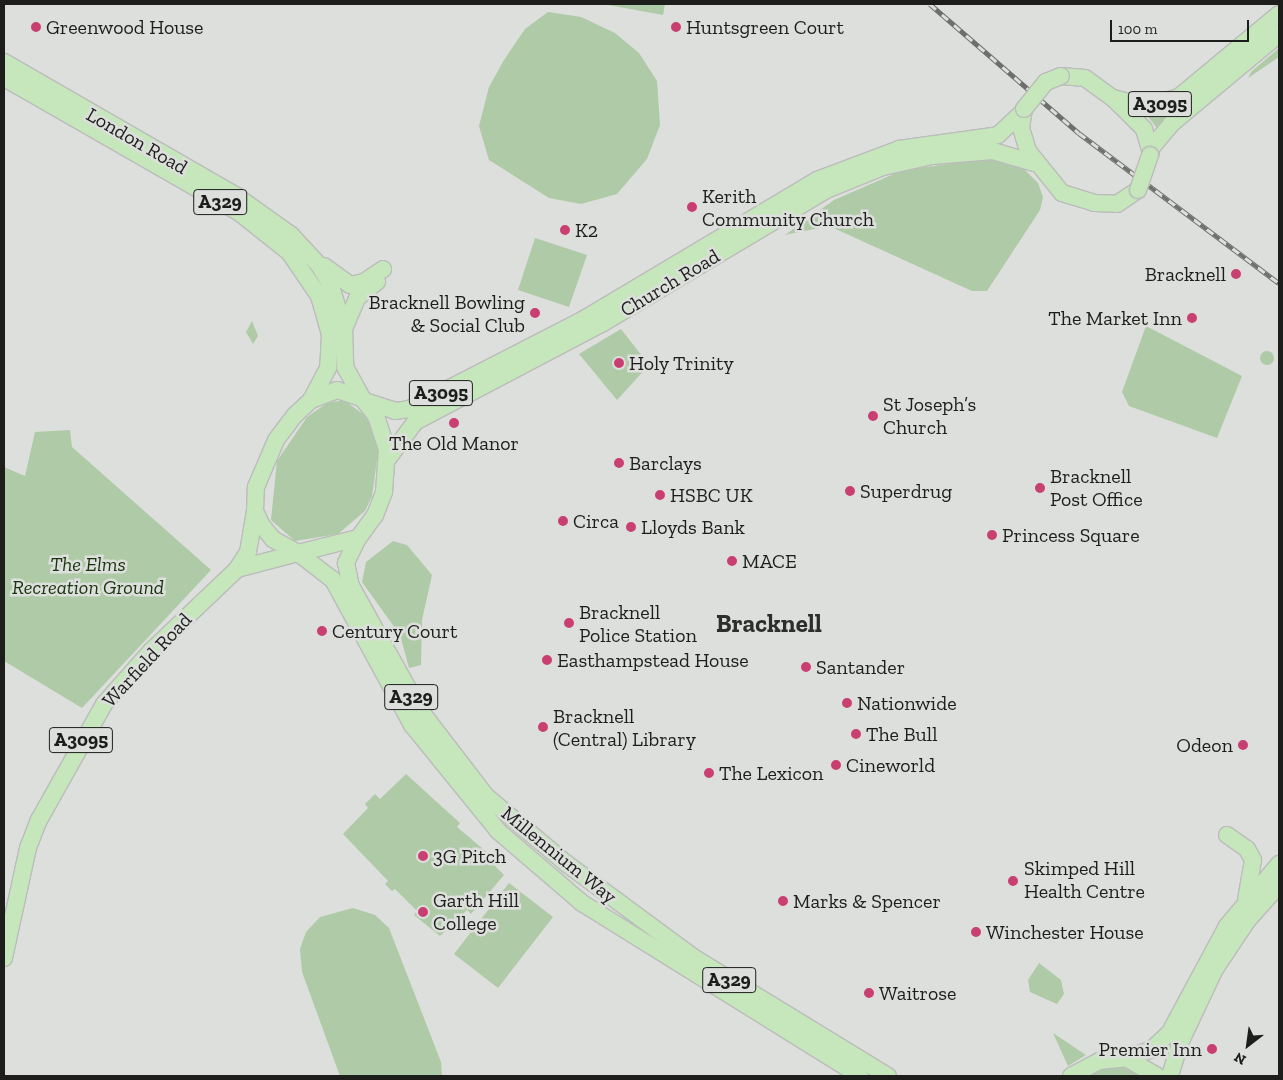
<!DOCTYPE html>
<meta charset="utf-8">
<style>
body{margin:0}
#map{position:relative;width:1283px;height:1080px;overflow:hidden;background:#dcdfdb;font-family:"Zilla Slab",serif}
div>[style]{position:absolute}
.green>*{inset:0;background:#afcaa6}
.round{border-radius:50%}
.roads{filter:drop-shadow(1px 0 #bbbcbb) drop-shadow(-1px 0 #bbbcbb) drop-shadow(0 1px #bbbcbb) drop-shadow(0 -1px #bbbcbb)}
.primary>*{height:16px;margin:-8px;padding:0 8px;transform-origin:8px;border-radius:8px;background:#c6e6bc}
.rail>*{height:4.5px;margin-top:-2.25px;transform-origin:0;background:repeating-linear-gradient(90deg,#dcdfdb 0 8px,#6d6f6c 0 16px);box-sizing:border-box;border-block:1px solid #6d6f6c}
.bridges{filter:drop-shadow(1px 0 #bbbcbb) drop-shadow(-1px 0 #bbbcbb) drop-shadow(0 1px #bbbcbb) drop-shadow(0 -1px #bbbcbb)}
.primary-bridge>*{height:16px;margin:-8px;padding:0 8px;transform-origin:8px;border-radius:8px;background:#c6e6bc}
.dots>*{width:14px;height:14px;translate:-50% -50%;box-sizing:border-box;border:2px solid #dcdfdb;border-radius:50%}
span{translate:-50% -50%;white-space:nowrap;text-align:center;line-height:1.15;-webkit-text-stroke:5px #dcdfdb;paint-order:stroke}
.shield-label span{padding:1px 4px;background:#dcdfdb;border:1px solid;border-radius:4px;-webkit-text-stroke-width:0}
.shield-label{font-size:19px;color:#1d1e1c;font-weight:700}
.poi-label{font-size:20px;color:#1d1e1c}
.left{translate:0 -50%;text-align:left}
.right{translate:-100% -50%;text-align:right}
.street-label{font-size:20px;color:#1d1e1c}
.park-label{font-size:20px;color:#16330b;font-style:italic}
.district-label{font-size:25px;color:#2c2e2b;font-weight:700}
.frame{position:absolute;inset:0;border:5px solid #1d1e1c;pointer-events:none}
.north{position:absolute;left:1223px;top:1020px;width:50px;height:50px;-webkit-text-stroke:4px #dcdfdb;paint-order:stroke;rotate:210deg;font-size:14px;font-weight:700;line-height:20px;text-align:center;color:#1d1e1c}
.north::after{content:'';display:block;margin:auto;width:18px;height:22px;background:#1d1e1c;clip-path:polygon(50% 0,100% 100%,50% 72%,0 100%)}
.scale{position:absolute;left:1110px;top:20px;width:139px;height:22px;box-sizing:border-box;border:2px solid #1d1e1c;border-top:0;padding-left:6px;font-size:15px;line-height:18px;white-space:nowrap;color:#1d1e1c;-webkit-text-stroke:4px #dcdfdb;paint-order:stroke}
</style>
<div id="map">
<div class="green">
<div style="clip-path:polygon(603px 4px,665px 4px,663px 15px)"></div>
<div style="clip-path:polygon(548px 12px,581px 17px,615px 33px,639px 53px,657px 81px,660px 125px,647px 159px,617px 194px,581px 204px,549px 198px,489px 160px,479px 126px,489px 87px,504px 60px,525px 29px)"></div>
<div style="clip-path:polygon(1279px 48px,1279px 57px,1248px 78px,1251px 72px)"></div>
<div style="clip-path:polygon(1192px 98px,1156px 127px,1143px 110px)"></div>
<div style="clip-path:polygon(991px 158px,1009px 159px,1024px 169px,1038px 183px,1043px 197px,1040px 210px,987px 291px,972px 291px,829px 226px,785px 235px,834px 200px,903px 170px)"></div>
<div style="clip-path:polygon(535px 238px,587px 255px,569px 307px,518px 290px)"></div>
<div style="clip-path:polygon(252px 321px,258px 336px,253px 344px,246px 332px)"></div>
<div style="clip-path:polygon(1146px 326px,1242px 376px,1217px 438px,1129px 406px,1122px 392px)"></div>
<div style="clip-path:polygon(621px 329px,649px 365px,617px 400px,579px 354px)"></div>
<div class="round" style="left:1260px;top:351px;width:14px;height:14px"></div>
<div style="clip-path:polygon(344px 400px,372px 421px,379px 446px,372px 496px,365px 511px,338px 534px,295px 541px,271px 520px,277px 461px,307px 417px,327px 403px)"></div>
<div style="clip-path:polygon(70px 430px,72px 447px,211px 570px,82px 708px,4px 661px,4px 467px,25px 476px,35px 432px)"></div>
<div style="clip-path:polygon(393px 541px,407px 545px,432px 575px,422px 620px,421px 665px,409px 668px,400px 635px,362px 582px,366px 562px)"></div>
<div style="clip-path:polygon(406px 774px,460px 823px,457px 827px,489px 854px,486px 857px,504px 875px,471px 914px,467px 910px,440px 936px,414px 915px,417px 911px,395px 889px,392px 891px,385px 884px,388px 881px,343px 834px,368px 808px,365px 804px,375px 794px,380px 799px)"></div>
<div style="clip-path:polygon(509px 883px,553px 917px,498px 988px,454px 954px)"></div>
<div style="clip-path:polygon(353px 908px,375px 915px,389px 928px,441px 1062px,442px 1076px,340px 1076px,302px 972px,300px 949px,306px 932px,320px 917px)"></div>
<div style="clip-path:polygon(1039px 963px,1061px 980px,1064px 994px,1057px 1004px,1030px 992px,1028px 980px)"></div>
<div style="clip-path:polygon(1053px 1033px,1086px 1055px,1068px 1066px)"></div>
<div style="clip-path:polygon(1120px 1064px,1148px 1076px,1079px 1076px,1086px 1071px)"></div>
</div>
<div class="roads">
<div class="primary">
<div style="left:4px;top:62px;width:267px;rotate:29.9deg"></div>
<div style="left:235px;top:195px;width:69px;rotate:35.5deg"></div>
<div style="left:291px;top:235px;width:41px;rotate:47deg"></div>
<div style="left:319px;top:265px;width:24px;rotate:60deg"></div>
<div style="left:331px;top:286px;width:45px;rotate:73.2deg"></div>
<div style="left:344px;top:329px;width:38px;rotate:88deg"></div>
<div style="left:345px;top:367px;width:35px;rotate:61deg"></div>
<div style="left:1061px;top:76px;width:24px;rotate:5deg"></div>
<div style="left:1085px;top:78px;width:34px;rotate:36deg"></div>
<div style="left:1113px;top:98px;width:44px;rotate:45deg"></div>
<div style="left:1144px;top:129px;width:25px;rotate:74deg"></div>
<div style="left:4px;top:78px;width:273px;rotate:29.8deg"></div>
<div style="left:241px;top:214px;width:61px;rotate:38.4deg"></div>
<div style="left:289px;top:252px;width:53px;rotate:55.7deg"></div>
<div style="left:319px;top:296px;width:40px;rotate:74deg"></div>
<div style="left:330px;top:334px;width:34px;rotate:93deg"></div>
<div style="left:328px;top:368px;width:36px;rotate:118deg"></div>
<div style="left:1113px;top:98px;width:32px;rotate:14deg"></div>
<div style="left:1144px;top:106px;width:36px;rotate:-14deg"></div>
<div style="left:1179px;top:97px;width:130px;rotate:-39.7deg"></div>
<div style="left:1024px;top:109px;width:19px;rotate:99deg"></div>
<div style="left:1021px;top:128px;width:24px;rotate:73deg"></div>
<div style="left:1028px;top:151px;width:54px;rotate:51deg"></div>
<div style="left:1062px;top:193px;width:34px;rotate:17deg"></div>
<div style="left:1094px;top:203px;width:23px;rotate:2deg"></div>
<div style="left:1117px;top:204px;width:25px;rotate:-34deg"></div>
<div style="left:1152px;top:147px;width:30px;rotate:-50deg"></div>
<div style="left:1171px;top:124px;width:141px;rotate:-39.8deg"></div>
<div style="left:324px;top:266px;width:32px;rotate:36deg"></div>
<div style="left:350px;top:285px;width:14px;rotate:-12deg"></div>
<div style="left:364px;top:282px;width:23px;rotate:-34deg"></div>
<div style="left:344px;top:329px;width:34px;rotate:-67deg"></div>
<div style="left:357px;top:298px;width:26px;rotate:-39deg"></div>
<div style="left:337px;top:390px;width:26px;rotate:18deg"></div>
<div style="left:362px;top:398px;width:23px;rotate:52deg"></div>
<div style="left:376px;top:416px;width:35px;rotate:72deg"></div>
<div style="left:387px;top:449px;width:43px;rotate:94deg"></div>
<div style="left:384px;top:492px;width:25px;rotate:111deg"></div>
<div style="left:375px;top:515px;width:29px;rotate:126deg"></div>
<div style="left:358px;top:538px;width:62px;rotate:166deg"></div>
<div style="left:298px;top:553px;width:29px;rotate:-151deg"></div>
<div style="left:273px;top:539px;width:17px;rotate:-130deg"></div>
<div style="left:262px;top:526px;width:17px;rotate:-115deg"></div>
<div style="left:255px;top:511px;width:24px;rotate:-88deg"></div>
<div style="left:256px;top:487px;width:51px;rotate:-66.9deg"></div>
<div style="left:276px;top:440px;width:31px;rotate:-53deg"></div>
<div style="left:295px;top:415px;width:22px;rotate:-43deg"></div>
<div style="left:311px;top:400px;width:28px;rotate:-21deg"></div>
<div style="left:368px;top:402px;width:28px;rotate:18deg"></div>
<div style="left:395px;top:411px;width:14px;rotate:-8deg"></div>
<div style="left:409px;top:409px;width:197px;rotate:-27.2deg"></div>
<div style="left:584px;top:319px;width:271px;rotate:-30.8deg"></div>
<div style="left:817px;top:180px;width:88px;rotate:-20.7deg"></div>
<div style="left:899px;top:149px;width:100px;rotate:-8deg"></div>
<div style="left:998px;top:135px;width:33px;rotate:-43deg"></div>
<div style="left:387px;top:460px;width:47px;rotate:-53.6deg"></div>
<div style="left:415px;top:422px;width:212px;rotate:-27.8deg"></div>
<div style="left:603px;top:323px;width:260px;rotate:-30.8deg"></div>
<div style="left:826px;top:190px;width:61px;rotate:-22deg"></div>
<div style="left:883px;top:167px;width:50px;rotate:-12.7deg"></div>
<div style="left:932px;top:156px;width:61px;rotate:-4.7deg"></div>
<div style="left:993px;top:151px;width:43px;rotate:16.3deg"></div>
<div style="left:358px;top:538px;width:28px;rotate:116deg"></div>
<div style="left:346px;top:563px;width:24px;rotate:78deg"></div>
<div style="left:351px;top:586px;width:142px;rotate:60.9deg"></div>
<div style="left:420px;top:710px;width:108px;rotate:52.5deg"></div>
<div style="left:486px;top:796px;width:106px;rotate:40deg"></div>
<div style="left:567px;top:864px;width:157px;rotate:36.4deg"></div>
<div style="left:693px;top:957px;width:228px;rotate:31.4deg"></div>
<div style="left:237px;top:569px;width:20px;rotate:-57deg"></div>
<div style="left:248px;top:552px;width:42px;rotate:-80.3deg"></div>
<div style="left:1227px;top:835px;width:24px;rotate:35deg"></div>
<div style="left:1247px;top:849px;width:13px;rotate:61deg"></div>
<div style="left:1253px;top:860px;width:39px;rotate:100deg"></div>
<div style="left:4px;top:958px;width:113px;rotate:-77.7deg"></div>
<div style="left:28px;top:848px;width:30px;rotate:-69deg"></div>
<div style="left:39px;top:820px;width:133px;rotate:-60.7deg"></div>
<div style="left:104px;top:704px;width:71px;rotate:-48.4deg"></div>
<div style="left:151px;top:651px;width:119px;rotate:-43.6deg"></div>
<div style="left:237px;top:569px;width:63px;rotate:-14.7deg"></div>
<div style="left:298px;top:553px;width:44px;rotate:37.6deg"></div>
<div style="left:333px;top:580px;width:165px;rotate:61.4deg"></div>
<div style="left:412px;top:725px;width:136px;rotate:50.9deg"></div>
<div style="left:498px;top:831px;width:111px;rotate:40.6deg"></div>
<div style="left:582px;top:903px;width:327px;rotate:31.9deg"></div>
<div style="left:1126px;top:1058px;width:26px;rotate:-18deg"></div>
<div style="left:1151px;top:1050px;width:26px;rotate:-43deg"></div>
<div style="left:1170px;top:1032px;width:120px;rotate:-61.7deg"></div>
<div style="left:1227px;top:926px;width:81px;rotate:-50deg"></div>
<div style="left:1071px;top:1076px;width:32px;rotate:-28deg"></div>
<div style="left:1099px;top:1061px;width:27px;rotate:-6deg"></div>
<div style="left:1126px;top:1058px;width:36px;rotate:30deg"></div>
<div style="left:1170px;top:1076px;width:34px;rotate:-73deg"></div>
<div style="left:1180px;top:1043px;width:82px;rotate:-64.7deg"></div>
<div style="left:1215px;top:969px;width:58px;rotate:-56.3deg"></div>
<div style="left:1247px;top:921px;width:48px;rotate:-48.4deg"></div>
</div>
</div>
<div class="rail">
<div style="left:930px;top:4px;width:197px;rotate:40.9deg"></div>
<div style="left:1079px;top:133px;width:250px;rotate:36.9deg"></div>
</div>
<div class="bridges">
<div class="primary-bridge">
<div style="left:1024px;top:109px;width:35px;rotate:-51deg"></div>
<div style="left:1046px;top:82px;width:16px;rotate:-22deg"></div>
<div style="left:1138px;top:190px;width:37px;rotate:-71deg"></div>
</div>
</div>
<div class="dots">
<div style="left:36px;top:27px;background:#ca3f72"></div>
<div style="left:676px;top:27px;background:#ca3f72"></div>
<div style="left:692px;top:207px;background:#ca3f72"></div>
<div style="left:565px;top:230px;background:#ca3f72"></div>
<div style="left:1236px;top:274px;background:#ca3f72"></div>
<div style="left:535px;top:313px;background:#ca3f72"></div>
<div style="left:1192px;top:318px;background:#ca3f72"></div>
<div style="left:619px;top:363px;background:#ca3f72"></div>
<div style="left:873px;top:416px;background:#ca3f72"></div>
<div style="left:454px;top:423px;background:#ca3f72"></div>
<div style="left:619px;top:463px;background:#ca3f72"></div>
<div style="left:1040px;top:488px;background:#ca3f72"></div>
<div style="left:850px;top:491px;background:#ca3f72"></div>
<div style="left:660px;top:495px;background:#ca3f72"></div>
<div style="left:563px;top:521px;background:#ca3f72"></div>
<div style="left:631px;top:527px;background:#ca3f72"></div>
<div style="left:992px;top:535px;background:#ca3f72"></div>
<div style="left:732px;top:561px;background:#ca3f72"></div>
<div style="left:569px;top:623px;background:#ca3f72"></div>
<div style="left:322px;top:631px;background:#ca3f72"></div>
<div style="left:547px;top:660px;background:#ca3f72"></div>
<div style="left:806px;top:667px;background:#ca3f72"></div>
<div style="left:847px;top:703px;background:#ca3f72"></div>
<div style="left:543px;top:727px;background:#ca3f72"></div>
<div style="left:856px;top:734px;background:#ca3f72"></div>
<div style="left:1243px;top:745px;background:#ca3f72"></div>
<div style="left:836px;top:765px;background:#ca3f72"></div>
<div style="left:709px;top:773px;background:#ca3f72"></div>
<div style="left:423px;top:856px;background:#ca3f72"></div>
<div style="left:1013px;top:881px;background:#ca3f72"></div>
<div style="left:783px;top:901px;background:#ca3f72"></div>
<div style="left:423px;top:912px;background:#ca3f72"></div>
<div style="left:976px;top:932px;background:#ca3f72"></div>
<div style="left:869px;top:993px;background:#ca3f72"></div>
<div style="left:1212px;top:1049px;background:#ca3f72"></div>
</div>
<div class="shield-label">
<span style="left:1160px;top:104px">A3095</span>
<span style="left:220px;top:202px">A329</span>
<span style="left:441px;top:393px">A3095</span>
<span style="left:411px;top:697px">A329</span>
<span style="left:81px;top:740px">A3095</span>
<span style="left:729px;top:980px">A329</span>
</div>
<div class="poi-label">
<span class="left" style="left:46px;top:27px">Greenwood House</span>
<span class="left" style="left:686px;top:27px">Huntsgreen Court</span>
<span class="left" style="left:702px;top:208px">Kerith<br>Community Church</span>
<span class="left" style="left:575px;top:230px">K2</span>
<span class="right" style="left:1226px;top:274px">Bracknell</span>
<span class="right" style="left:525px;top:314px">Bracknell Bowling<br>&amp; Social Club</span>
<span class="right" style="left:1182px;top:318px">The Market Inn</span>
<span class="left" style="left:629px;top:363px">Holy Trinity</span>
<span class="left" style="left:883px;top:416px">St Joseph’s<br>Church</span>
<span style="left:454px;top:443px">The Old Manor</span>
<span class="left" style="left:629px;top:463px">Barclays</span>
<span class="left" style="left:1050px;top:488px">Bracknell<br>Post Office</span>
<span class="left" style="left:860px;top:491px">Superdrug</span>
<span class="left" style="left:670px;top:495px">HSBC UK</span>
<span class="left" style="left:573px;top:521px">Circa</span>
<span class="left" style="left:641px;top:527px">Lloyds Bank</span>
<span class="left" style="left:1002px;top:535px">Princess Square</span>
<span class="left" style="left:742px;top:561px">MACE</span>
<span class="left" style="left:579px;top:624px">Bracknell<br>Police Station</span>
<span class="left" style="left:332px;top:631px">Century Court</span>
<span class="left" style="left:557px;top:660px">Easthampstead House</span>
<span class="left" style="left:816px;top:667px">Santander</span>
<span class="left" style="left:857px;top:703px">Nationwide</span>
<span class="left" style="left:553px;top:728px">Bracknell<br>(Central) Library</span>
<span class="left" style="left:866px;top:734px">The Bull</span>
<span class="right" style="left:1233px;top:745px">Odeon</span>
<span class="left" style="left:846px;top:765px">Cineworld</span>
<span class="left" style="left:719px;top:773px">The Lexicon</span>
<span class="left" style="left:433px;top:856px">3G Pitch</span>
<span class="left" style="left:1024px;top:880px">Skimped Hill<br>Health Centre</span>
<span class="left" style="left:433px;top:912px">Garth Hill<br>College</span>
<span class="left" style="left:793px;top:901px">Marks &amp; Spencer</span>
<span class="left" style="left:986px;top:932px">Winchester House</span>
<span class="left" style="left:879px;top:993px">Waitrose</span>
<span class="right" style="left:1202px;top:1049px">Premier Inn</span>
</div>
<div class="street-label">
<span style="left:137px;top:141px;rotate:30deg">London Road</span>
<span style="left:670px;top:283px;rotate:-31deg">Church Road</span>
<span style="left:147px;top:660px;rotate:-47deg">Warfield Road</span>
<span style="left:559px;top:855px;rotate:39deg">Millennium Way</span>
</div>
<div class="park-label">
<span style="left:88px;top:576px">The Elms<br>Recreation Ground</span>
</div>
<div class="district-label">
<span style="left:769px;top:623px">Bracknell</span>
</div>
<div class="frame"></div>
<div class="north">N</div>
<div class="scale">100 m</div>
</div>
